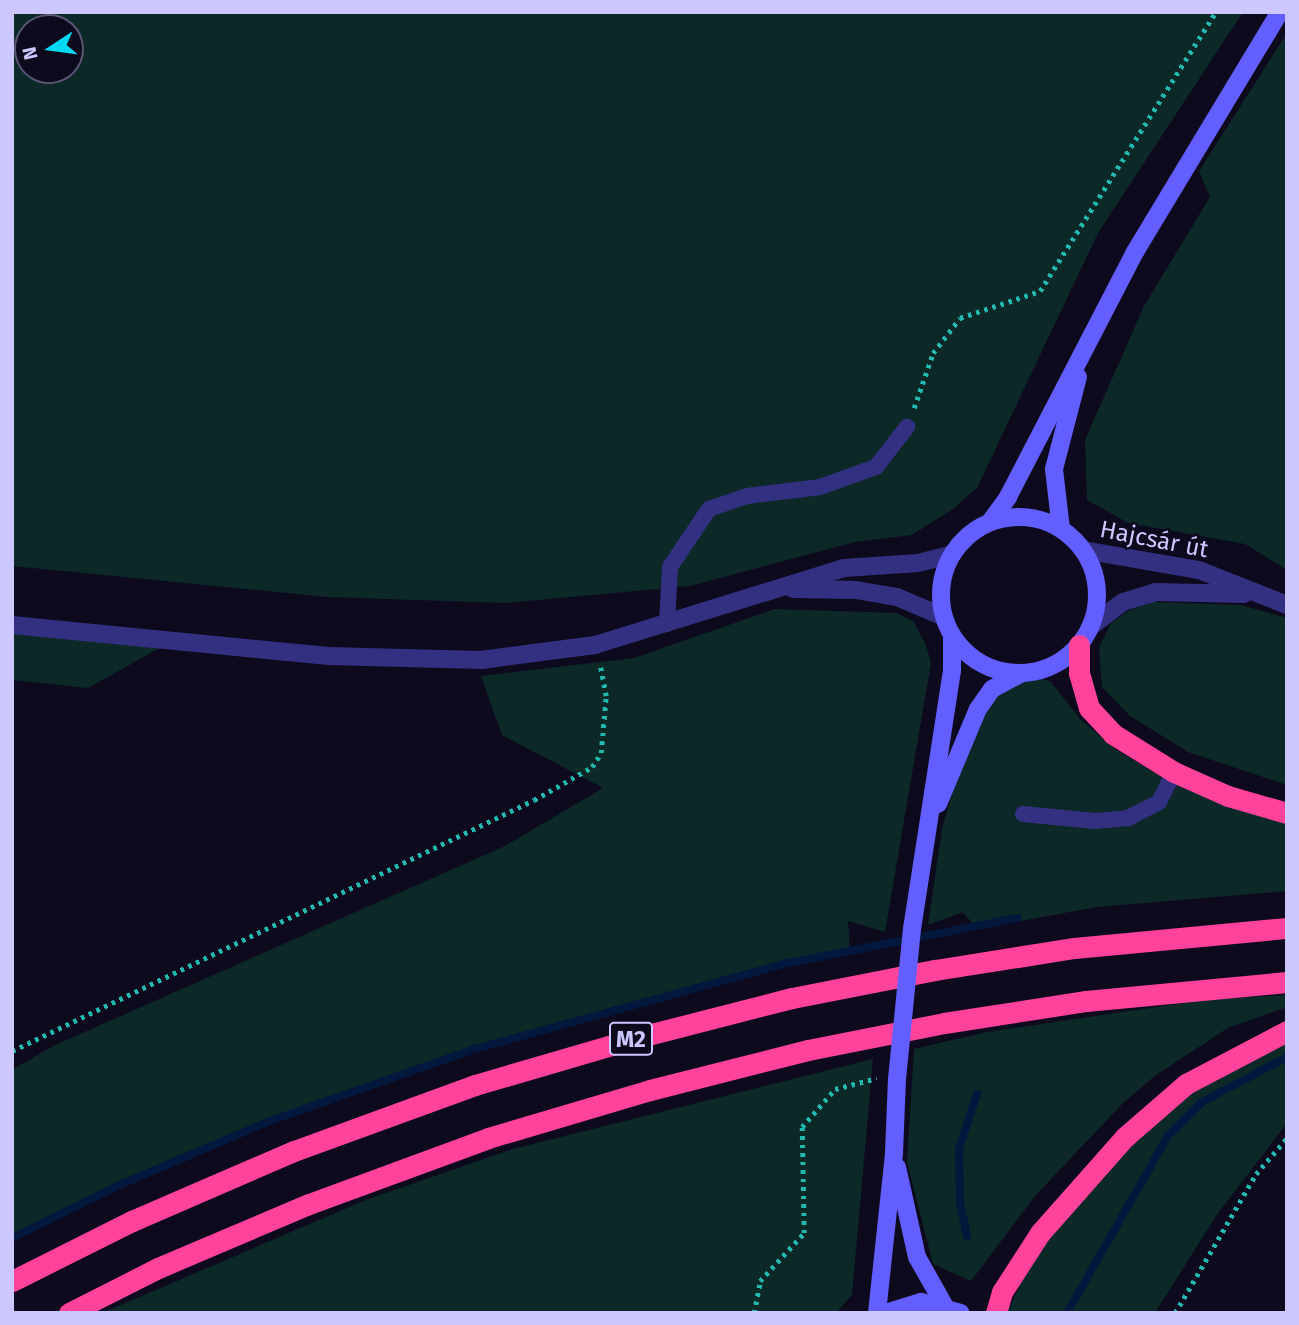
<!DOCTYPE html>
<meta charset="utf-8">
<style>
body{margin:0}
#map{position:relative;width:1299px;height:1325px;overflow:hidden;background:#0d0a1e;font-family:"Fira Sans",sans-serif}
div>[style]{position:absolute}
.green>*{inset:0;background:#0c2827}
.stream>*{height:8px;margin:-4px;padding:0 4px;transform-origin:4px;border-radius:4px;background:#04183d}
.path>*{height:4.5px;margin-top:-2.25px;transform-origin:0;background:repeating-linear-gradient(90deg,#21b9b0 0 3.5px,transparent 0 8.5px)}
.lane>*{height:16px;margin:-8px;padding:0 8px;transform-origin:8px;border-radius:8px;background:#333082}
.street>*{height:18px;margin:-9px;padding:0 9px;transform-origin:9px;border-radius:9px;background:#333082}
.secondary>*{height:18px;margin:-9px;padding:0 9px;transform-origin:9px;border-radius:9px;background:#625eff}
.secondary>.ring{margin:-9px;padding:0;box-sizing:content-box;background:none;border:18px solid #625eff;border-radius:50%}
.highway>*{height:21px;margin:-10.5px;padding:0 10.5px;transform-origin:10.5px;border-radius:10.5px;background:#ff429c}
.secondary-bridge>*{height:18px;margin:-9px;padding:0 9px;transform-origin:9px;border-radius:9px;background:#625eff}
span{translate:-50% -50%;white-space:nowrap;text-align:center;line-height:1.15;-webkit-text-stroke:5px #0d0a1e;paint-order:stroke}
.shield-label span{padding:2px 5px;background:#0d0a1e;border:2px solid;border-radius:5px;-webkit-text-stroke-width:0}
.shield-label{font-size:23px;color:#cdc7ff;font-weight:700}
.street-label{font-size:24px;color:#cdc7ff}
.frame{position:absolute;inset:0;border:14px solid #cdc7ff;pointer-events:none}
.north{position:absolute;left:14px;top:14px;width:70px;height:70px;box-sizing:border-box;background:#0d0a1e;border:2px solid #5a5678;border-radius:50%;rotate:257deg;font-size:19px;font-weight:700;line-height:28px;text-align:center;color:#cdc7ff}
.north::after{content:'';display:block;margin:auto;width:24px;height:32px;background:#00d9f2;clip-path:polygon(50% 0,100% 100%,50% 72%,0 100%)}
</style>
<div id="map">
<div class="green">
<div style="clip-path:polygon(evenodd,12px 12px,1243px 12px,1098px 233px,977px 488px,953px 509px,912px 535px,855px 542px,690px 586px,505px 603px,328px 597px,12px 566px,12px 12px,28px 28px,70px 28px,70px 70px,28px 70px,28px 28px)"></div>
<div style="clip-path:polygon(1287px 33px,1287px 570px,1245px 544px,1128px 523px,1087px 500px,1085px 440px,1144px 306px,1210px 197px,1199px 171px)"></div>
<div style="clip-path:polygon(1153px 602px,1241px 605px,1287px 618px,1287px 785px,1188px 752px,1130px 716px,1102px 687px,1099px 647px,1111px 623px,1130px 610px)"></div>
<div style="clip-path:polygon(775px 609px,896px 613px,913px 621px,926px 645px,931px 663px,885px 932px,848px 921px,850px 950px,787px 960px,472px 1047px,268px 1120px,12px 1235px,12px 1070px,53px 1046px,505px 846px,603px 788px,502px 735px,481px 676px,634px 658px)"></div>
<div style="clip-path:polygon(12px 630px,165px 645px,88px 688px,12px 680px)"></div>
<div style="clip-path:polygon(1039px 678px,1051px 682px,1081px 720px,1115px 749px,1160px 776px,1229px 807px,1287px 824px,1287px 891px,1097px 907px,977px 929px,963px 912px,928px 925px,942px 829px,967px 741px,998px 688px)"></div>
<div style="clip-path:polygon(1287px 995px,1287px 1007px,1228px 1028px,1156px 1075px,1123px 1103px,1035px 1196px,971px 1281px,933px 1264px,907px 1162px,914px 1049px,987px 1032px,1211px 999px)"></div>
<div style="clip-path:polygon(1287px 1040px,1287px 1123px,1216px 1216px,1155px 1313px,1007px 1313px,1030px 1264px,1098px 1177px,1182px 1096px)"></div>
<div style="clip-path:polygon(873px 1059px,852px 1295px,836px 1313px,102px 1313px,368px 1199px,513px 1149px)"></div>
</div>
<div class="stream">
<div style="left:967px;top:1236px;width:33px;rotate:-102deg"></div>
<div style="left:960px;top:1204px;width:55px;rotate:-91deg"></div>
<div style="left:959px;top:1149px;width:58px;rotate:-71.9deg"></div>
<div style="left:12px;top:1238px;width:115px;rotate:-26.3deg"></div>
<div style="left:115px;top:1187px;width:168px;rotate:-23.1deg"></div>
<div style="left:270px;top:1121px;width:217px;rotate:-19.4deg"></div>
<div style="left:475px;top:1049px;width:325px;rotate:-15.4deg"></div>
<div style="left:788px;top:963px;width:234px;rotate:-11.1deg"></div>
<div style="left:1067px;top:1313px;width:204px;rotate:-60.3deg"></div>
<div style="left:1168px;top:1136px;width:48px;rotate:-45deg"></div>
<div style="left:1202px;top:1102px;width:96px;rotate:-27.9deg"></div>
</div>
<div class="path">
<div style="left:914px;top:408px;width:58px;rotate:-70.9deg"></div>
<div style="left:933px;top:353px;width:44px;rotate:-52.4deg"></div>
<div style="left:960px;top:318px;width:84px;rotate:-18.6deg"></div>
<div style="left:1040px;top:291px;width:330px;rotate:-57.8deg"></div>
<div style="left:12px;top:1051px;width:579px;rotate:-25.68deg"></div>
<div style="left:534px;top:800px;width:67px;rotate:-29.6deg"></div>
<div style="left:592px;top:767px;width:17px;rotate:-57deg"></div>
<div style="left:601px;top:753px;width:57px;rotate:-85deg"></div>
<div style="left:606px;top:696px;width:31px;rotate:-101deg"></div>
<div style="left:754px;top:1313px;width:33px;rotate:-79deg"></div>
<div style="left:760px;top:1281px;width:65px;rotate:-47.5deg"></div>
<div style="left:804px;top:1233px;width:106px;rotate:-91.1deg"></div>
<div style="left:802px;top:1127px;width:50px;rotate:-49deg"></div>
<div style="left:835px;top:1089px;width:43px;rotate:-14.7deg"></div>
<div style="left:1175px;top:1313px;width:161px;rotate:-59.8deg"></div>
<div style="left:1256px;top:1174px;width:48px;rotate:-49.3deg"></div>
</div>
<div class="lane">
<div style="left:667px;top:624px;width:57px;rotate:-87deg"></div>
<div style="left:670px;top:567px;width:70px;rotate:-56.1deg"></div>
<div style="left:709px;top:509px;width:40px;rotate:-18.9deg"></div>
<div style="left:747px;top:496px;width:74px;rotate:-7deg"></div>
<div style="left:820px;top:487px;width:59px;rotate:-19.7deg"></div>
<div style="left:876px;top:467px;width:51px;rotate:-52.2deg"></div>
<div style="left:1023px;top:814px;width:72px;rotate:5.6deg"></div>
<div style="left:1095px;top:821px;width:33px;rotate:-5deg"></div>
<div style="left:1128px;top:818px;width:35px;rotate:-27deg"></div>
<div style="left:1159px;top:802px;width:34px;rotate:-63deg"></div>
</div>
<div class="street">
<div style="left:1083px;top:550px;width:118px;rotate:9.8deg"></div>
<div style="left:1199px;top:570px;width:95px;rotate:21.7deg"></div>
<div style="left:793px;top:589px;width:63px;rotate:0.9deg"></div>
<div style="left:856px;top:590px;width:42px;rotate:9.7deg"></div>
<div style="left:897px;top:597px;width:51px;rotate:23.1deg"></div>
<div style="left:12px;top:625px;width:318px;rotate:5.6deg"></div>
<div style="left:328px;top:656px;width:153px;rotate:1.5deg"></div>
<div style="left:481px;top:660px;width:115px;rotate:-7.5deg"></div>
<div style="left:595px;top:645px;width:261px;rotate:-17.2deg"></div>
<div style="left:844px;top:568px;width:74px;rotate:-3.9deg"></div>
<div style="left:918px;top:563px;width:34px;rotate:-14deg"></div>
<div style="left:1090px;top:627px;width:41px;rotate:-37.1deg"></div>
<div style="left:1123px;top:602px;width:34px;rotate:-17deg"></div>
<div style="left:1156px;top:592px;width:88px;rotate:1.3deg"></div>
</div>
<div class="secondary">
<div class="ring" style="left:941px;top:517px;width:138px;height:138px"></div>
<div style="left:990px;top:522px;width:31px;rotate:-54deg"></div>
<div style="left:1008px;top:497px;width:276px;rotate:-62.6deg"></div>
<div style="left:1135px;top:252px;width:280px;rotate:-58.9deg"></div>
<div style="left:1061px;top:529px;width:60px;rotate:-96.7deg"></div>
<div style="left:1054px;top:469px;width:95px;rotate:-75.4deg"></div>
<div style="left:938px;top:804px;width:103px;rotate:-67.2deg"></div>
<div style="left:978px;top:709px;width:24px;rotate:-55deg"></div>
<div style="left:992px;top:689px;width:32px;rotate:-28deg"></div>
<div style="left:912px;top:929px;width:262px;rotate:-81.2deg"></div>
<div style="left:952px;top:670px;width:33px;rotate:-90deg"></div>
<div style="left:897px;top:1167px;width:92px;rotate:77.5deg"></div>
<div style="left:917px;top:1257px;width:55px;rotate:60.6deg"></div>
<div style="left:877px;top:1313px;width:161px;rotate:-83.9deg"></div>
<div style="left:894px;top:1153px;width:74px;rotate:-87.7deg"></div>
<div style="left:885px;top:1313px;width:38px;rotate:-17deg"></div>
<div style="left:921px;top:1302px;width:41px;rotate:15.4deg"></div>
</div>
<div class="highway">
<div style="left:1079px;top:645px;width:28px;rotate:90deg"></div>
<div style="left:1079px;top:673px;width:36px;rotate:74deg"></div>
<div style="left:1089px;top:708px;width:35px;rotate:47deg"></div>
<div style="left:1113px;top:734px;width:72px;rotate:31.9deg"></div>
<div style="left:1174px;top:772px;width:59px;rotate:24deg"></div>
<div style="left:1228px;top:796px;width:61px;rotate:16.1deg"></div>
<div style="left:12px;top:1281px;width:134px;rotate:-26.6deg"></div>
<div style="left:132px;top:1221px;width:176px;rotate:-23.4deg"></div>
<div style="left:294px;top:1151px;width:193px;rotate:-20deg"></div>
<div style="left:475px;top:1085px;width:164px;rotate:-16.3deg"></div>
<div style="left:632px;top:1039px;width:165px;rotate:-14.4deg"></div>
<div style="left:792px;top:998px;width:146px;rotate:-11.1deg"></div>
<div style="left:935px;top:970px;width:141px;rotate:-9deg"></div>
<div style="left:1074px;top:948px;width:214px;rotate:-5.4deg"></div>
<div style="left:69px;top:1313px;width:100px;rotate:-26.8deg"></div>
<div style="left:158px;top:1268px;width:164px;rotate:-23deg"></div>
<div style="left:309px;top:1204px;width:191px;rotate:-20.2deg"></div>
<div style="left:488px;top:1138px;width:169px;rotate:-16.5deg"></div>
<div style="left:650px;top:1090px;width:163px;rotate:-14.2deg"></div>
<div style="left:808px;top:1050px;width:139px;rotate:-11.2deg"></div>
<div style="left:944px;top:1023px;width:144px;rotate:-8.8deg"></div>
<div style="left:1086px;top:1001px;width:202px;rotate:-5.4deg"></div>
<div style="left:996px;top:1313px;width:22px;rotate:-74deg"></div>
<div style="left:1002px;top:1292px;width:70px;rotate:-57.2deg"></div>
<div style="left:1040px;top:1233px;width:128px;rotate:-48.5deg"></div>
<div style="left:1125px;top:1137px;width:81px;rotate:-41deg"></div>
<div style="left:1186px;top:1084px;width:114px;rotate:-27.7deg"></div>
</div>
<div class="secondary-bridge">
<div style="left:897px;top:1079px;width:151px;rotate:-84.3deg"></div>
</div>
<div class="shield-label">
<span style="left:631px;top:1039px">M2</span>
</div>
<div class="street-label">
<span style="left:1154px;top:540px;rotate:11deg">Hajcsár út</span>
</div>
<div class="frame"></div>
<div class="north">N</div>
</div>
